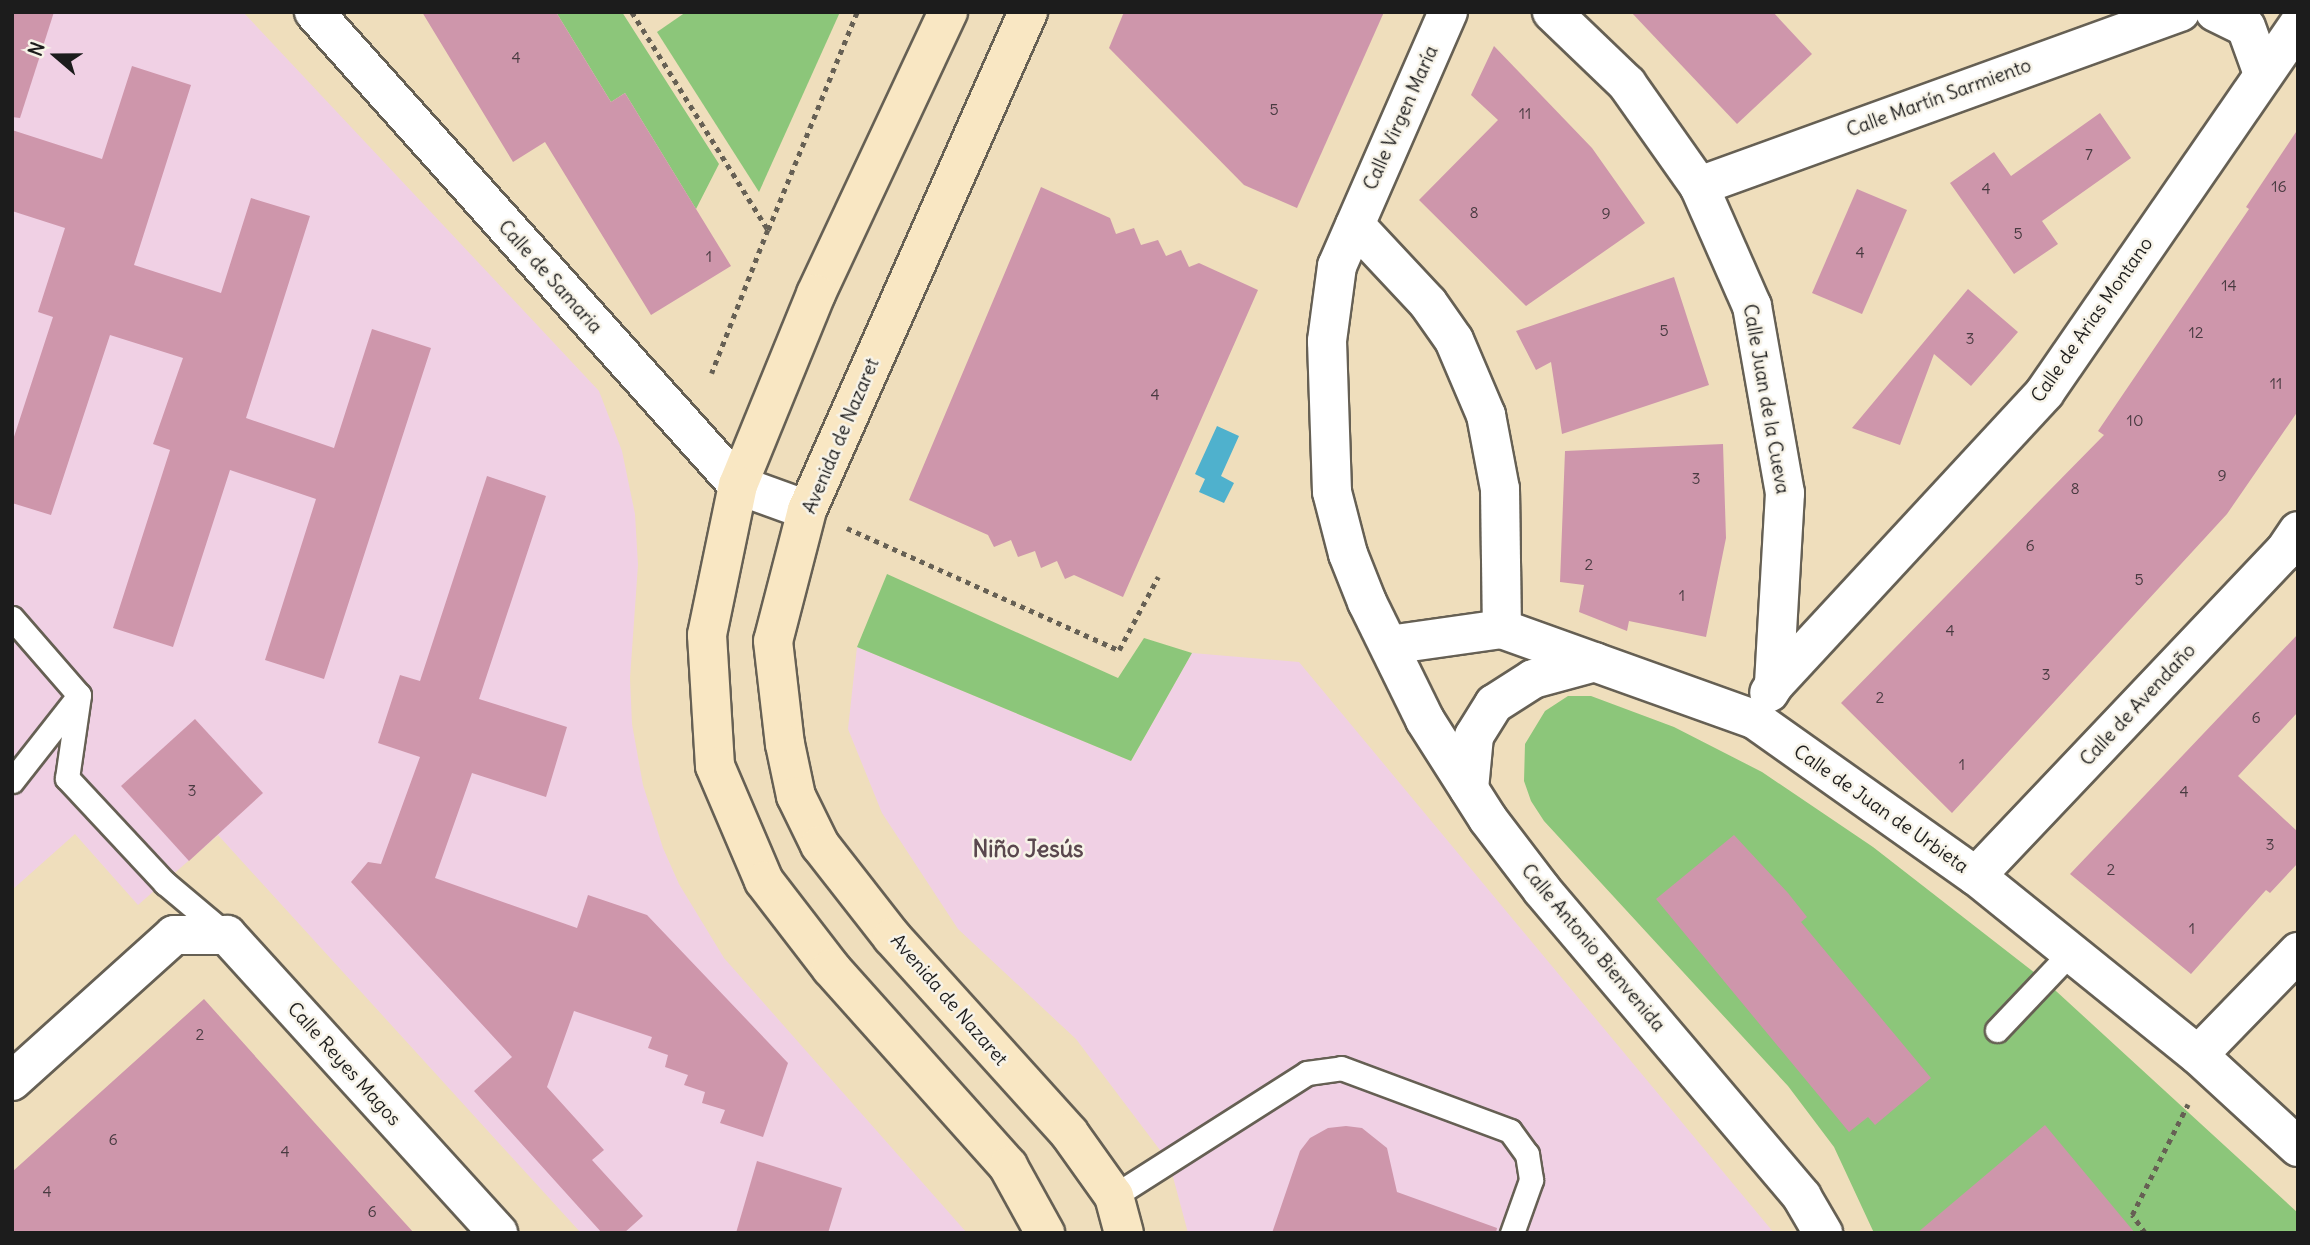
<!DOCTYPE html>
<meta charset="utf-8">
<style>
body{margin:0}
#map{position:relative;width:2310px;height:1245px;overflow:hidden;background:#efdebc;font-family:Delius,sans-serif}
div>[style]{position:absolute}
.built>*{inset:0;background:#f0d0e4}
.green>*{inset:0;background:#8cc67a}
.water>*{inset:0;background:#4fb1cd}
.building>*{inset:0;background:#ce96ab}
.path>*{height:4.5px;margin-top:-2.25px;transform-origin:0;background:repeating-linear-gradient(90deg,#666054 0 5px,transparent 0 10px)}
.roads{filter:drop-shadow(2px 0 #666054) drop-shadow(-2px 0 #666054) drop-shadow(0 2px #666054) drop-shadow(0 -2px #666054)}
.service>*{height:23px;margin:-11.5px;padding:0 11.5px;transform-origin:11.5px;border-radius:11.5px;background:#fff}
.minor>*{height:38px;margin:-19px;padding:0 19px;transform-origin:19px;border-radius:19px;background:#fff}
.secondary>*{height:38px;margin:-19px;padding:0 19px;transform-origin:19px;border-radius:19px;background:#f9e7c3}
span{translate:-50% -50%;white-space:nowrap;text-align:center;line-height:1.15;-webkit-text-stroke:5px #f7f3e8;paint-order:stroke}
.number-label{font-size:16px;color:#483a40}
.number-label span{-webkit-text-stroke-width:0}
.street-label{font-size:19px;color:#1c1c1c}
.quarter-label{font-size:23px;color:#5a474e;font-weight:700}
.frame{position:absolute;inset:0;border:14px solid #1c1c1c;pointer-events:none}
.north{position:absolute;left:21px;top:21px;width:70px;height:70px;-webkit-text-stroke:5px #f7f3e8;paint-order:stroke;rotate:290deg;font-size:19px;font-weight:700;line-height:28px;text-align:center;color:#1c1c1c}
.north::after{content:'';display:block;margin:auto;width:24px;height:32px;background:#1c1c1c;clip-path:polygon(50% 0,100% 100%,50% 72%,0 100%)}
</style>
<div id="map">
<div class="built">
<div style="clip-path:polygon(12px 12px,243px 12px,599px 391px,622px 451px,635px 514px,638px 565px,630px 678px,632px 724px,643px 785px,663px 848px,679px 884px,724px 958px,967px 1233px,581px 1233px,218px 835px,138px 905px,75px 834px,12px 890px)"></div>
<div style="clip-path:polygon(857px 647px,1131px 761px,1192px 653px,1299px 662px,1774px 1233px,1188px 1233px,1169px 1162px,1076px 1039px,958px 929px,882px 813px,848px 729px)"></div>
</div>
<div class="green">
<div style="clip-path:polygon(556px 12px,622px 12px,719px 164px,696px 209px,625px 93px,611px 102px)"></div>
<div style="clip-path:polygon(686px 12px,840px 12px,759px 192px,657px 32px)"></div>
<div style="clip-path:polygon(887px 574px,1118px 678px,1144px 638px,1192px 653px,1131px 761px,857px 647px)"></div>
<div style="clip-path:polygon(1568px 696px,1591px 696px,1674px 727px,1762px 772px,1873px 847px,2044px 980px,2298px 1213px,2298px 1233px,1874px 1233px,1834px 1147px,1788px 1086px,1544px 821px,1531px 801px,1524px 781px,1525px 744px,1545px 711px)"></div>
</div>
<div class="water">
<div style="clip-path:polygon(1217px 426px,1239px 436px,1221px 476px,1234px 483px,1224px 503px,1199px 492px,1205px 479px,1195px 474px)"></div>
</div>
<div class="building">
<div style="clip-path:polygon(12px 12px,54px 12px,20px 118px,12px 117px)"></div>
<div style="clip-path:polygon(422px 12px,556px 12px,611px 102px,625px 93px,731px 266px,651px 315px,545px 142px,513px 162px)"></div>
<div style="clip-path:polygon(1124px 12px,1384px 12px,1297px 208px,1244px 185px,1109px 48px)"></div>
<div style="clip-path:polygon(1631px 12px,1773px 12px,1812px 54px,1737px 124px)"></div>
<div style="clip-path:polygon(1494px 46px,1592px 148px,1645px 223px,1526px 306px,1419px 200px,1498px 120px,1471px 95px)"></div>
<div style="clip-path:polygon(132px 66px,191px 85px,134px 265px,221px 293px,251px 198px,310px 216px,246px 418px,334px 448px,372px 329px,431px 348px,324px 679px,265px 660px,316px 499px,230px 470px,173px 647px,113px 628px,170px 450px,153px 444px,183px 358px,110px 335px,51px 515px,12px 503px,12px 443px,53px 317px,38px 312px,65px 228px,12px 211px,12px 130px,102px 159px)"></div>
<div style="clip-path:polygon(2100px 113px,2131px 158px,2042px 221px,2058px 244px,2014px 274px,1950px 183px,1994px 152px,2011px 176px)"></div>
<div style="clip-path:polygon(2298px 129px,2298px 411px,2227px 514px,1952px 813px,1841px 703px,2104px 435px,2098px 431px,2249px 209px,2246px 207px)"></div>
<div style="clip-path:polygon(1041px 187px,1110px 218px,1116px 234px,1134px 228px,1141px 245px,1158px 240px,1166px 256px,1181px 250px,1189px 267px,1199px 263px,1258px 290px,1123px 597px,1074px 575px,1065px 579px,1057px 561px,1041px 568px,1035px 551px,1018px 557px,1011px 540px,994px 547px,988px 535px,909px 500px)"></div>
<div style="clip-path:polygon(1857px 189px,1907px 210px,1862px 314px,1812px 293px)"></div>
<div style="clip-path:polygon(1674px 277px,1709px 385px,1562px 434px,1551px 362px,1536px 370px,1516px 331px)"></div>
<div style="clip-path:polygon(1968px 289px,2018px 332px,1971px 386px,1934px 354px,1900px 445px,1852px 428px)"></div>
<div style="clip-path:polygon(1723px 444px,1726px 538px,1706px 637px,1629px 621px,1627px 631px,1579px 612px,1584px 585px,1560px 582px,1565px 451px)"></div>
<div style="clip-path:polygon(487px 476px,546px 496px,479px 699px,567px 727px,546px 797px,472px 773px,435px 878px,577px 928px,588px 895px,647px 915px,788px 1063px,763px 1137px,720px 1123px,725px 1110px,702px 1103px,705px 1092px,684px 1085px,688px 1075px,665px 1067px,668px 1055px,648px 1048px,652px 1037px,574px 1011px,547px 1087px,604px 1150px,592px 1160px,643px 1216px,624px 1233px,602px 1233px,474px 1091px,512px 1057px,351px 882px,368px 862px,381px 864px,420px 757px,378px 743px,400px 675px,420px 681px)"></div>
<div style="clip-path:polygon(2298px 634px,2298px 712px,2238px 776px,2298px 832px,2298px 863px,2270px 893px,2266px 890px,2191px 974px,2070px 874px)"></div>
<div style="clip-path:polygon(195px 719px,263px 793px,189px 861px,121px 786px)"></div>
<div style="clip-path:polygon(1734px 835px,1788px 893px,1807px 917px,1801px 922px,1931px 1078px,1875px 1125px,1868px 1117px,1849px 1132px,1656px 899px)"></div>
<div style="clip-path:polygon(204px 999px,374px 1189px,414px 1233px,12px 1233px,12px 1172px)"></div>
<div style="clip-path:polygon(2045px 1125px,2135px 1233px,1917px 1233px)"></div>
<div style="clip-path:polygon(1346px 1126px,1362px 1128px,1387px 1148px,1397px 1192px,1497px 1228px,1496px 1233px,1272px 1233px,1300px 1151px,1310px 1138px,1328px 1128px)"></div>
<div style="clip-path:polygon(757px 1161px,842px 1188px,828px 1233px,736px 1233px)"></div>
</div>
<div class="path">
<div style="left:632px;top:12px;width:257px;rotate:58deg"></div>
<div style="left:768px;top:230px;width:154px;rotate:111.4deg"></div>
<div style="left:768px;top:230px;width:235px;rotate:-67.8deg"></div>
<div style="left:847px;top:528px;width:298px;rotate:24.2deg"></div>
<div style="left:1119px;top:650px;width:83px;rotate:-61.9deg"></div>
<div style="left:2145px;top:1233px;width:22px;rotate:-126deg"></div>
<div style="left:2132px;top:1215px;width:124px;rotate:-63.2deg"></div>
</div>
<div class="roads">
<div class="service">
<div style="left:12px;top:618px;width:102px;rotate:49deg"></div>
<div style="left:79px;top:695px;width:84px;rotate:98.2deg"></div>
<div style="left:67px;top:778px;width:144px;rotate:47deg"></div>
<div style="left:165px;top:883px;width:81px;rotate:40deg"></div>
<div style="left:12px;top:781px;width:105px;rotate:-51.9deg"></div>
<div style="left:1997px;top:1030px;width:108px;rotate:-46.5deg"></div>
<div style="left:1114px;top:1196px;width:229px;rotate:-32.5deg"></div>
<div style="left:1307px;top:1073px;width:34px;rotate:-8deg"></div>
<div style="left:1341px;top:1068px;width:180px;rotate:20.4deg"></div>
<div style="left:1510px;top:1131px;width:29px;rotate:54deg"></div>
<div style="left:1527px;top:1154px;width:26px;rotate:81deg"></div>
<div style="left:1531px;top:1180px;width:56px;rotate:109.7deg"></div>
</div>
<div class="minor">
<div style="left:314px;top:12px;width:635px;rotate:48.13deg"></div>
<div style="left:738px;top:485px;width:73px;rotate:19.9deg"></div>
<div style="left:1448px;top:12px;width:277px;rotate:113.6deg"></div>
<div style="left:1337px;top:266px;width:76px;rotate:97.6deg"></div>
<div style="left:1327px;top:341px;width:151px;rotate:88.1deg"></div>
<div style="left:1332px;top:492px;width:64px;rotate:75.5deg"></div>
<div style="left:1348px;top:554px;width:52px;rotate:68.4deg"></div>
<div style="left:1367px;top:602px;width:131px;rotate:63.8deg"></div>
<div style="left:1425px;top:720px;width:117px;rotate:57.5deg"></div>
<div style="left:1488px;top:819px;width:89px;rotate:52.7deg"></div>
<div style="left:1542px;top:890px;width:402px;rotate:49.7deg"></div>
<div style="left:1802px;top:1197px;width:42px;rotate:59.7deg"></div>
<div style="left:1552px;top:12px;width:104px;rotate:43.8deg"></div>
<div style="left:1627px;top:84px;width:125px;rotate:54.8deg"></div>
<div style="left:1699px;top:186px;width:131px;rotate:66.2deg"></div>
<div style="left:1752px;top:306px;width:190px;rotate:80deg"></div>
<div style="left:1785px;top:493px;width:192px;rotate:93.3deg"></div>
<div style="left:1774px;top:685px;width:9px;rotate:122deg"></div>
<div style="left:2215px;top:12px;width:34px;rotate:26deg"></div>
<div style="left:2246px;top:27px;width:50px;rotate:70.1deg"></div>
<div style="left:1699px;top:186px;width:512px;rotate:-19.89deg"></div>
<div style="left:1355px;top:225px;width:107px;rotate:46.9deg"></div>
<div style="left:1428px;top:303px;width:45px;rotate:54.9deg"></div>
<div style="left:1454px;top:340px;width:82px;rotate:66.9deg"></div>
<div style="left:1486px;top:415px;width:75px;rotate:79.3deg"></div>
<div style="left:1500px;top:489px;width:140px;rotate:89.2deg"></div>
<div style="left:1389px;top:645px;width:114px;rotate:-8.1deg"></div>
<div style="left:1502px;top:629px;width:268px;rotate:19.7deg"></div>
<div style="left:1754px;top:719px;width:272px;rotate:35.3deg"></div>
<div style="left:1976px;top:876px;width:285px;rotate:38.9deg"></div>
<div style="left:2198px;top:1055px;width:136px;rotate:42.6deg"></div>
<div style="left:1774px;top:685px;width:399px;rotate:-47.2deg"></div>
<div style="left:2045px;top:392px;width:446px;rotate:-55.4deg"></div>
<div style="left:1469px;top:789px;width:53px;rotate:-84.6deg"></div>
<div style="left:1474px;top:736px;width:38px;rotate:-58deg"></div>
<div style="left:1494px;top:704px;width:46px;rotate:-32.7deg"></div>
<div style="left:1533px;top:679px;width:64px;rotate:-15.3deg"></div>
<div style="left:1976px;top:876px;width:447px;rotate:-46.5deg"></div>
<div style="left:2284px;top:552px;width:25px;rotate:-56deg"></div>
<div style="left:2198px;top:1055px;width:144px;rotate:-45.8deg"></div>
<div style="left:12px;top:1081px;width:218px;rotate:-42deg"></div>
<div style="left:174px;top:935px;width:53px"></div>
<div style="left:227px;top:935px;width:403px;rotate:47.7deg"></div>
</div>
<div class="secondary">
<div style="left:948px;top:12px;width:311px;rotate:115.1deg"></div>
<div style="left:816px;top:294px;width:206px;rotate:112.2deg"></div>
<div style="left:738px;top:485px;width:153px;rotate:101.7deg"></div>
<div style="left:707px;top:635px;width:131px;rotate:86.5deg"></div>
<div style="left:715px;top:766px;width:125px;rotate:66.9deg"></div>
<div style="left:764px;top:881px;width:110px;rotate:52.4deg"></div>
<div style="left:831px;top:968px;width:266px;rotate:48.2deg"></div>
<div style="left:1008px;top:1166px;width:77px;rotate:61.1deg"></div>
<div style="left:1028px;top:12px;width:545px;rotate:113.93deg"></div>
<div style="left:807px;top:510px;width:135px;rotate:104.5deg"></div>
<div style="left:773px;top:641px;width:104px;rotate:83.4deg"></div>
<div style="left:785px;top:744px;width:53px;rotate:78.1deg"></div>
<div style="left:796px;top:796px;width:55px;rotate:63.9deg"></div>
<div style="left:820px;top:845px;width:117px;rotate:52deg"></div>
<div style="left:892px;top:937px;width:264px;rotate:47.9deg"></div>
<div style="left:1069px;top:1133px;width:77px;rotate:54.5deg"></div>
<div style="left:1114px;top:1196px;width:38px;rotate:75deg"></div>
</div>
</div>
<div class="number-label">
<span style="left:516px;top:57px">4</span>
<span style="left:1274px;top:109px">5</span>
<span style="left:1525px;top:113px">11</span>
<span style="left:2089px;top:154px">7</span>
<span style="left:2279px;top:186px">16</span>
<span style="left:1986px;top:188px">4</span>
<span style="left:1474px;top:212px">8</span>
<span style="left:1606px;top:213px">9</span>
<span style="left:2018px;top:233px">5</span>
<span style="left:1860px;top:252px">4</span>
<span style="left:709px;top:256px">1</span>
<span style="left:2229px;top:285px">14</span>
<span style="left:1664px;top:330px">5</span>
<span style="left:2196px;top:332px">12</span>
<span style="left:1970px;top:338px">3</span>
<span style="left:2276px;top:383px">11</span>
<span style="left:1155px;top:394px">4</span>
<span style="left:2135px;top:420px">10</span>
<span style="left:2222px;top:475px">9</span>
<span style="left:1696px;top:478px">3</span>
<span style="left:2075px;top:488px">8</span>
<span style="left:2030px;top:545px">6</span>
<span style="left:1589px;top:564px">2</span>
<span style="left:2139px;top:579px">5</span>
<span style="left:1682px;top:595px">1</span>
<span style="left:1950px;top:630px">4</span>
<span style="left:2046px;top:674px">3</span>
<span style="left:1880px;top:697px">2</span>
<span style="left:2256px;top:717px">6</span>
<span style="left:1962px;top:764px">1</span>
<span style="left:192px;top:790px">3</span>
<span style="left:2184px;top:791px">4</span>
<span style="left:2270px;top:844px">3</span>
<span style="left:2111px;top:869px">2</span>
<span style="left:2192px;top:928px">1</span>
<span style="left:200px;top:1034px">2</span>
<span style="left:113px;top:1139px">6</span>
<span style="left:285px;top:1151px">4</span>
<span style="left:47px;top:1191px">4</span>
<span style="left:372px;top:1211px">6</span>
</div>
<div class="street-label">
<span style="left:1939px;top:98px;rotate:-20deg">Calle Martín Sarmiento</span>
<span style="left:1401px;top:118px;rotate:-66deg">Calle Virgen María</span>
<span style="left:550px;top:277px;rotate:48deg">Calle de Samaria</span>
<span style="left:2092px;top:320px;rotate:-55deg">Calle de Arias Montano</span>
<span style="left:1766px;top:399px;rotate:80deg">Calle Juan de la Cueva</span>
<span style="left:841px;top:436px;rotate:-67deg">Avenida de Nazaret</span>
<span style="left:2138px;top:705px;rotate:-47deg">Calle de Avendaño</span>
<span style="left:1881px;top:809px;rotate:35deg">Calle de Juan de Urbieta</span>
<span style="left:1593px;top:948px;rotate:50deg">Calle Antonio Bienvenida</span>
<span style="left:949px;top:1000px;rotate:49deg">Avenida de Nazaret</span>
<span style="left:344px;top:1064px;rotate:48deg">Calle Reyes Magos</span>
</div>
<div class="quarter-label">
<span style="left:1028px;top:849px">Niño Jesús</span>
</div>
<div class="frame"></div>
<div class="north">N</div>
</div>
